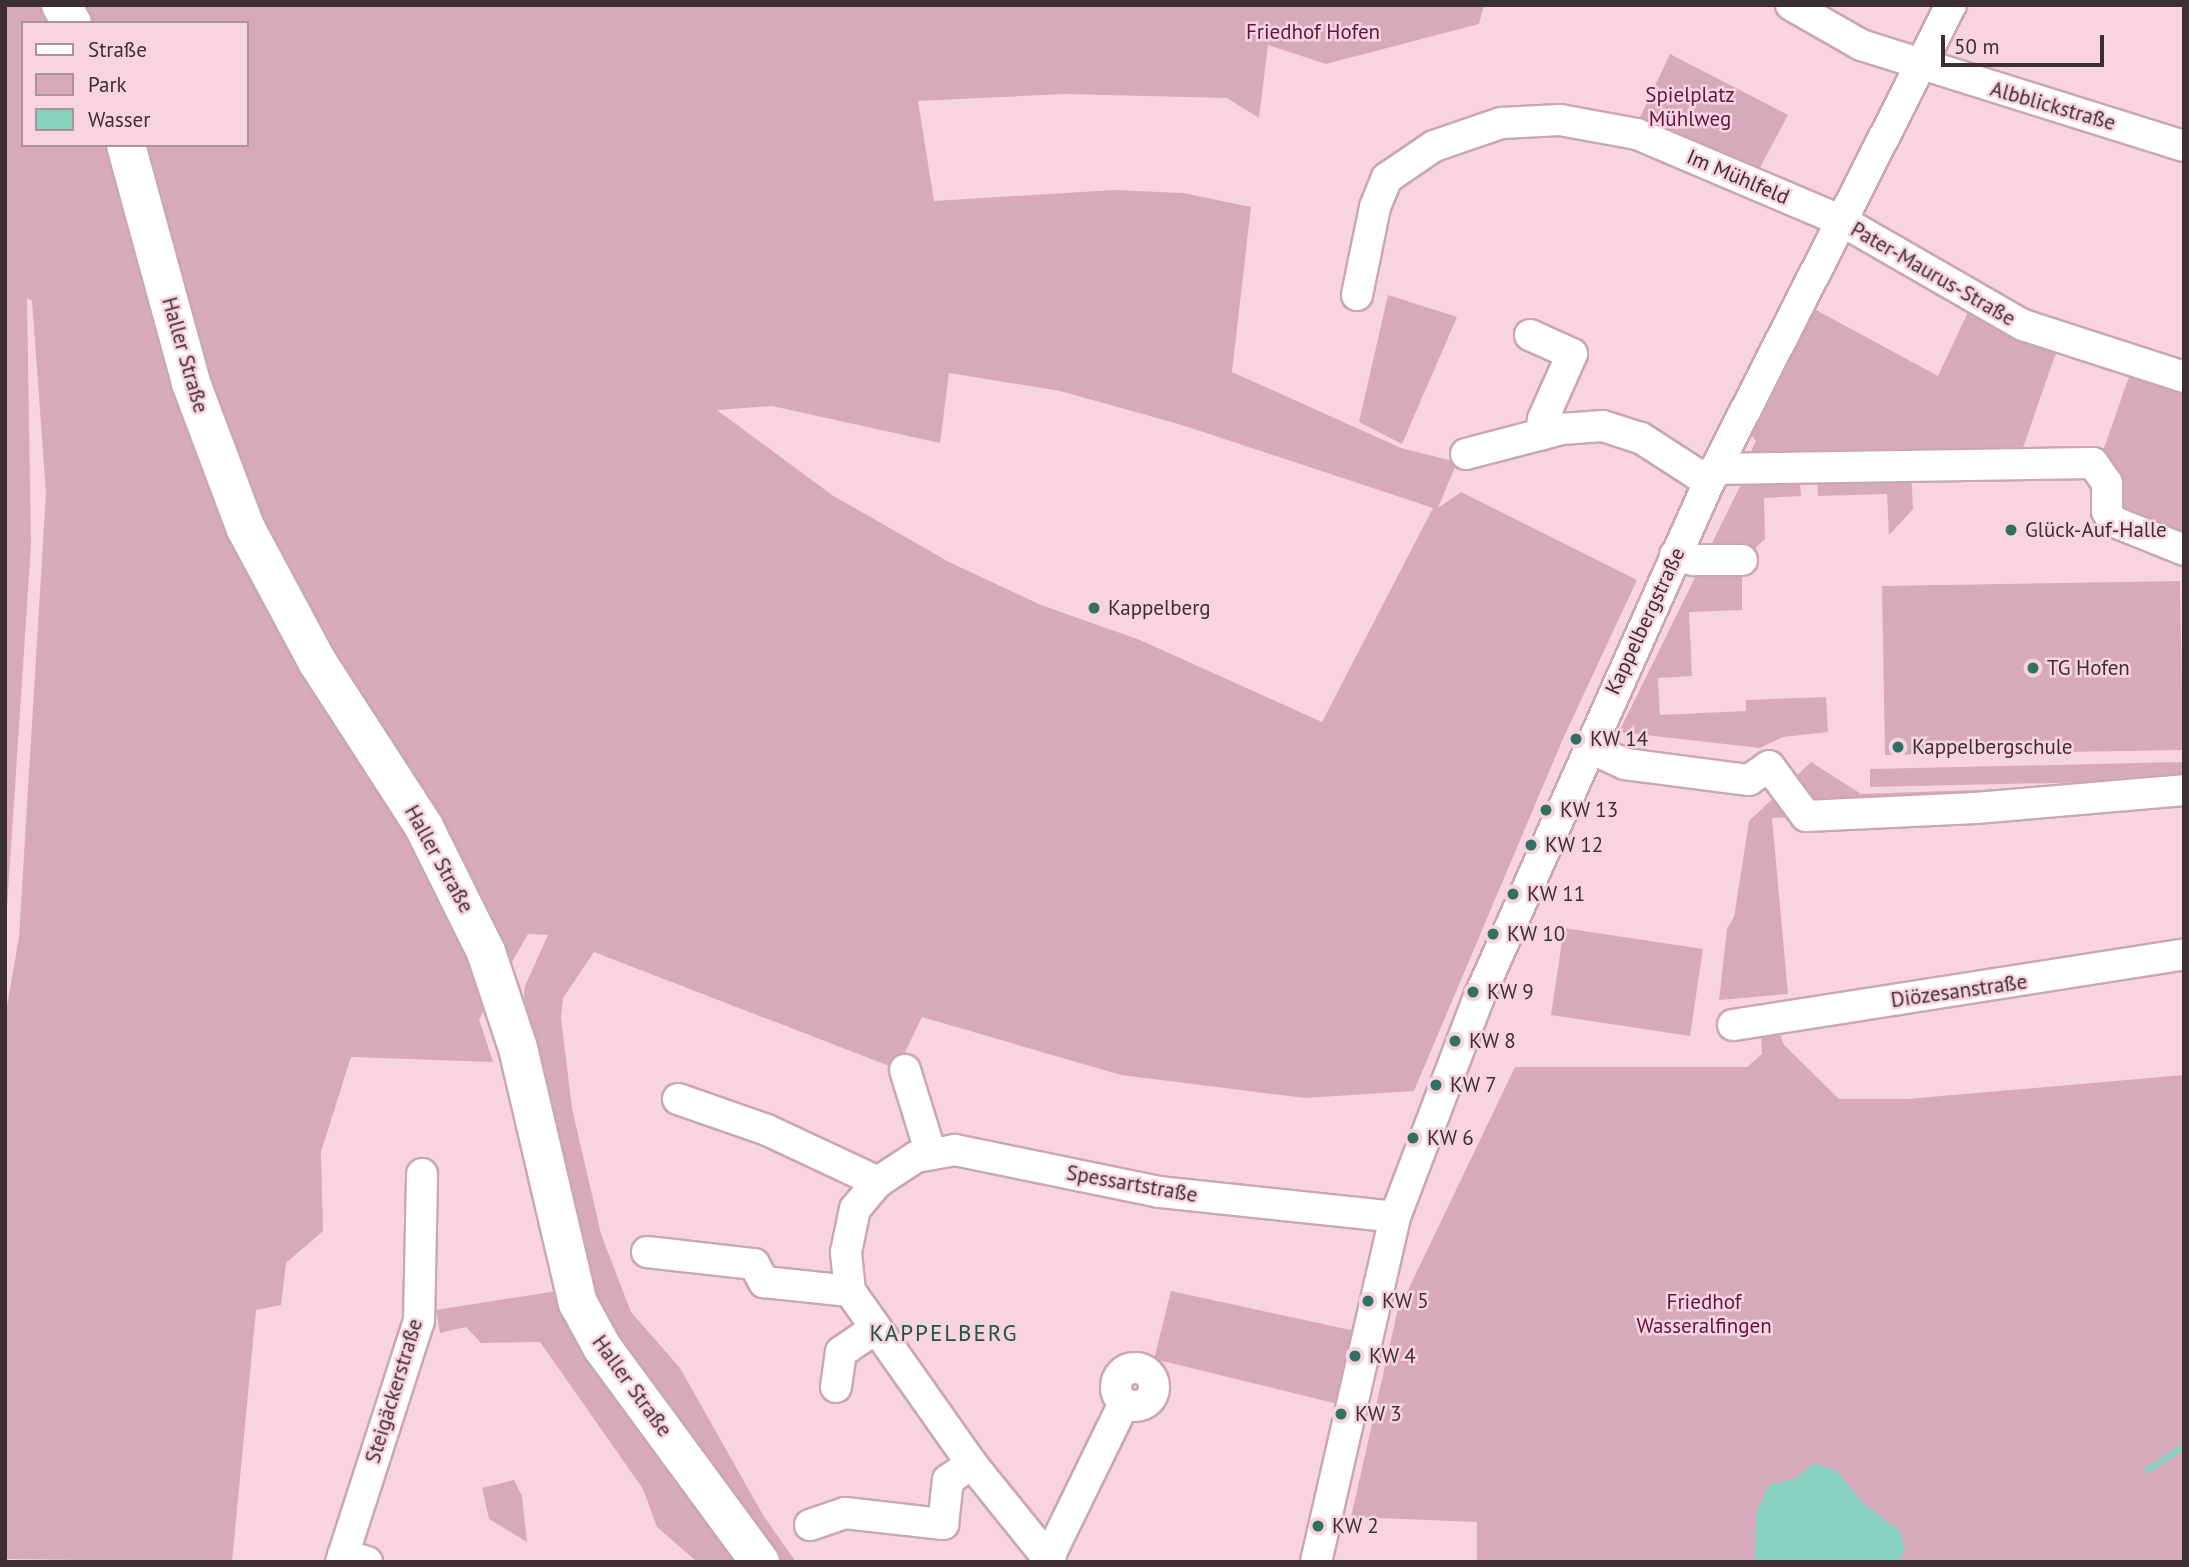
<!DOCTYPE html>
<meta charset="utf-8">
<style>
body{margin:0}
#map{position:relative;width:2189px;height:1567px;overflow:hidden;background:#f8d4e1;font-family:"PT Sans",sans-serif}
div>[style]{position:absolute}
.green>*{inset:0;background:#d7aabb}
.water>*{inset:0;background:#87d0bb}
.stream>*{height:6px;margin:-3px;padding:0 3px;transform-origin:3px;border-radius:3px;background:#87d0bb}
.roads{filter:drop-shadow(2px 0 #c9a7b3) drop-shadow(-2px 0 #c9a7b3) drop-shadow(0 2px #c9a7b3) drop-shadow(0 -2px #c9a7b3)}
.minor>*{height:30px;margin:-15px;padding:0 15px;transform-origin:15px;border-radius:15px;background:#fff}
.minor>.ring{margin:-15px;padding:0;box-sizing:content-box;background:none;border:30px solid #fff;border-radius:50%}
.major>*{height:38px;margin:-19px;padding:0 19px;transform-origin:19px;border-radius:19px;background:#fff}
.dots>*{width:19px;height:19px;translate:-50% -50%;box-sizing:border-box;border:4px solid #f8d4e1;border-radius:50%}
span{translate:-50% -50%;white-space:nowrap;text-align:center;line-height:1.15;-webkit-text-stroke:5px #f8d4e1;paint-order:stroke}
.park-label{font-size:21px;color:#5d163a}
.street-label{font-size:21px;color:#3c2e34}
.poi-label{font-size:21px;color:#3c2e34}
.left{translate:0 -50%;text-align:left}
.neighbourhood-label{font-size:23px;color:#215548;letter-spacing:2px}
.frame{position:absolute;inset:0;border:7px solid #3c2e34;pointer-events:none}
.legend{position:absolute;left:21px;top:21px;width:228px;height:126px;box-sizing:border-box;background:#f8d4e1;border:2px solid #ad929c;margin:0;padding:9px 12px;list-style:none;font-size:21px;color:#3c2e34}
.legend li{display:flex;align-items:center;gap:14px;height:35px}
.legend b{width:35px;border:2px solid #ad929c}
.scale{position:absolute;left:1941px;top:35px;width:163px;height:32px;box-sizing:border-box;border:4px solid #3c2e34;border-top:0;padding-left:9px;font-size:21px;line-height:24px;white-space:nowrap;color:#3c2e34;-webkit-text-stroke:5px #f8d4e1;paint-order:stroke}
</style>
<div id="map">
<div class="green">
<div style="clip-path:polygon(evenodd,5px 5px,1484px 5px,1479px 24px,1326px 64px,1268px 45px,1259px 118px,1227px 98px,1065px 94px,918px 101px,934px 201px,1114px 190px,1183px 193px,1251px 207px,1232px 372px,1401px 448px,1457px 462px,1438px 508px,1461px 492px,1637px 580px,1562px 741px,1414px 1091px,1305px 1098px,1121px 1075px,922px 1017px,897px 1069px,594px 952px,563px 998px,561px 1018px,572px 1108px,601px 1234px,631px 1312px,680px 1368px,763px 1515px,796px 1562px,773px 1562px,576px 1280px,520px 1034px,525px 986px,548px 935px,528px 934px,479px 1019px,493px 1062px,351px 1057px,321px 1152px,323px 1231px,286px 1263px,281px 1305px,256px 1310px,232px 1562px,5px 1559px,5px 1018px,19px 937px,46px 493px,32px 301px,27px 298px,31px 545px,5px 938px,5px 5px,23px 23px,247px 23px,247px 145px,23px 145px,23px 23px,5px 5px,949px 373px,1060px 391px,1182px 425px,1433px 508px,1322px 722px,1140px 640px,1041px 605px,949px 562px,832px 495px,717px 410px,772px 406px,940px 443px,949px 373px)"></div>
<div style="clip-path:polygon(1670px 54px,1788px 115px,1755px 177px,1636px 126px)"></div>
<div style="clip-path:polygon(1388px 295px,1457px 317px,1402px 444px,1359px 422px)"></div>
<div style="clip-path:polygon(1805px 304px,1938px 376px,1968px 312px,2058px 347px,2019px 459px,1744px 466px,1756px 441px,1742px 424px)"></div>
<div style="clip-path:polygon(2130px 374px,2184px 390px,2184px 542px,2115px 518px,2099px 462px)"></div>
<div style="clip-path:polygon(1911px 469px,1913px 509px,1889px 535px,1887px 494px,1818px 496px,1817px 482px,1800px 483px,1801px 496px,1764px 498px,1765px 539px,1742px 561px,1742px 610px,1689px 612px,1692px 676px,1658px 678px,1660px 715px,1746px 711px,1746px 700px,1826px 697px,1828px 732px,1783px 737px,1760px 748px,1619px 732px,1747px 472px)"></div>
<div style="clip-path:polygon(2180px 581px,2183px 750px,1885px 755px,1882px 586px)"></div>
<div style="clip-path:polygon(1811px 762px,1861px 794px,2118px 785px,1976px 808px,1772px 818px,1788px 994px,1719px 1000px,1727px 929px,1734px 917px,1749px 821px)"></div>
<div style="clip-path:polygon(2183px 762px,2183px 780px,1870px 787px,1870px 769px)"></div>
<div style="clip-path:polygon(1564px 928px,1703px 949px,1690px 1036px,1551px 1015px)"></div>
<div style="clip-path:polygon(1779px 1032px,1784px 1045px,1839px 1099px,1907px 1099px,2184px 1075px,2184px 1562px,1477px 1562px,1477px 1522px,1351px 1517px,1397px 1313px,1515px 1067px,1747px 1067px,1762px 1054px,1761px 1036px)"></div>
<div style="clip-path:polygon(563px 1290px,744px 1562px,696px 1561px,657px 1527px,643px 1489px,540px 1342px,481px 1343px,466px 1327px,440px 1333px,436px 1310px)"></div>
<div style="clip-path:polygon(1171px 1291px,1355px 1331px,1338px 1404px,1154px 1359px)"></div>
<div style="clip-path:polygon(514px 1480px,522px 1496px,527px 1542px,489px 1519px,482px 1488px)"></div>
</div>
<div class="water">
<div style="clip-path:polygon(1814px 1463px,1837px 1471px,1865px 1505px,1900px 1531px,1905px 1549px,1899px 1562px,1755px 1562px,1756px 1513px,1769px 1485px,1796px 1478px)"></div>
</div>
<div class="stream">
<div style="left:2148px;top:1470px;width:43px;rotate:-33.7deg"></div>
</div>
<div class="roads">
<div class="minor">
<div style="left:1791px;top:5px;width:81px;rotate:29.7deg"></div>
<div style="left:1861px;top:45px;width:338px;rotate:17.4deg"></div>
<div style="left:1357px;top:295px;width:90px;rotate:-78.4deg"></div>
<div style="left:1375px;top:207px;width:31px;rotate:-68deg"></div>
<div style="left:1387px;top:178px;width:57px;rotate:-34.2deg"></div>
<div style="left:1434px;top:146px;width:71px;rotate:-18.9deg"></div>
<div style="left:1501px;top:123px;width:59px;rotate:-2.9deg"></div>
<div style="left:1560px;top:120px;width:78px;rotate:10.3deg"></div>
<div style="left:1637px;top:134px;width:223px;rotate:23deg"></div>
<div style="left:1842px;top:221px;width:209px;rotate:29.9deg"></div>
<div style="left:2023px;top:325px;width:169px;rotate:17.9deg"></div>
<div style="left:1530px;top:335px;width:46px;rotate:24.3deg"></div>
<div style="left:1572px;top:354px;width:71px;rotate:114deg"></div>
<div style="left:1543px;top:419px;width:16px;rotate:97deg"></div>
<div style="left:1466px;top:454px;width:98px;rotate:-14.7deg"></div>
<div style="left:1561px;top:429px;width:42px;rotate:-4.1deg"></div>
<div style="left:1603px;top:426px;width:40px;rotate:18deg"></div>
<div style="left:1641px;top:438px;width:81px;rotate:32.9deg"></div>
<div style="left:1715px;top:469px;width:378px;rotate:-0.9deg"></div>
<div style="left:2093px;top:463px;width:24px;rotate:55deg"></div>
<div style="left:2107px;top:483px;width:28px;rotate:90deg"></div>
<div style="left:2107px;top:511px;width:11px;rotate:63deg"></div>
<div style="left:2112px;top:521px;width:78px;rotate:21.9deg"></div>
<div style="left:1675px;top:555px;width:20px;rotate:15deg"></div>
<div style="left:1694px;top:560px;width:48px"></div>
<div style="left:1588px;top:747px;width:41px;rotate:24.7deg"></div>
<div style="left:1625px;top:764px;width:125px;rotate:7.4deg"></div>
<div style="left:1749px;top:780px;width:24px;rotate:-35deg"></div>
<div style="left:1769px;top:766px;width:62px;rotate:53.5deg"></div>
<div style="left:1806px;top:816px;width:170px;rotate:-2.7deg"></div>
<div style="left:1976px;top:808px;width:209px;rotate:-4.9deg"></div>
<div style="left:1733px;top:1025px;width:457px;rotate:-8.9deg"></div>
<div style="left:905px;top:1070px;width:88px;rotate:72.8deg"></div>
<div style="left:678px;top:1099px;width:94px;rotate:19.2deg"></div>
<div style="left:767px;top:1130px;width:123px;rotate:25.1deg"></div>
<div style="left:647px;top:1252px;width:108px;rotate:6.4deg"></div>
<div style="left:754px;top:1264px;width:21px;rotate:61deg"></div>
<div style="left:764px;top:1282px;width:86px;rotate:6deg"></div>
<div class="ring" style="left:1116px;top:1368px;width:8px;height:8px"></div>
<div style="left:836px;top:1387px;width:35px;rotate:-82deg"></div>
<div style="left:841px;top:1352px;width:42px;rotate:-34.4deg"></div>
<div style="left:810px;top:1525px;width:37px;rotate:-19deg"></div>
<div style="left:845px;top:1513px;width:99px;rotate:6.4deg"></div>
<div style="left:943px;top:1524px;width:44px;rotate:-83.5deg"></div>
<div style="left:948px;top:1480px;width:29px;rotate:-34deg"></div>
<div style="left:343px;top:1555px;width:25px;rotate:16deg"></div>
<div style="left:1048px;top:1559px;width:174px;rotate:-64deg"></div>
<div style="left:341px;top:1562px;width:253px;rotate:-72.1deg"></div>
<div style="left:419px;top:1321px;width:147px;rotate:-88.8deg"></div>
<div style="left:1051px;top:1562px;width:126px;rotate:-128.9deg"></div>
<div style="left:972px;top:1464px;width:212px;rotate:-125.2deg"></div>
<div style="left:850px;top:1291px;width:39px;rotate:-96deg"></div>
<div style="left:846px;top:1252px;width:44px;rotate:-78.2deg"></div>
<div style="left:855px;top:1209px;width:35px;rotate:-50deg"></div>
<div style="left:878px;top:1182px;width:45px;rotate:-33.3deg"></div>
<div style="left:916px;top:1157px;width:40px;rotate:-10deg"></div>
<div style="left:955px;top:1150px;width:208px;rotate:11.6deg"></div>
<div style="left:1159px;top:1192px;width:237px;rotate:6deg"></div>
<div style="left:1316px;top:1562px;width:354px;rotate:-77.1deg"></div>
<div style="left:1395px;top:1217px;width:235px;rotate:-69.1deg"></div>
<div style="left:1479px;top:997px;width:564px;rotate:-65.93deg"></div>
<div style="left:1709px;top:482px;width:535px;rotate:-63.1deg"></div>
</div>
<div class="major">
<div style="left:61px;top:5px;width:21px;rotate:59deg"></div>
<div style="left:126px;top:145px;width:247px;rotate:74.7deg"></div>
<div style="left:191px;top:383px;width:154px;rotate:69.4deg"></div>
<div style="left:245px;top:527px;width:154px;rotate:61.8deg"></div>
<div style="left:318px;top:663px;width:195px;rotate:57.1deg"></div>
<div style="left:424px;top:827px;width:140px;rotate:63.6deg"></div>
<div style="left:486px;top:952px;width:101px;rotate:71.6deg"></div>
<div style="left:518px;top:1048px;width:262px;rotate:76.8deg"></div>
<div style="left:578px;top:1303px;width:50px;rotate:61.4deg"></div>
<div style="left:602px;top:1347px;width:267px;rotate:53.7deg"></div>
</div>
</div>
<div class="dots">
<div style="left:2011px;top:530px;background:#307160"></div>
<div style="left:1094px;top:608px;background:#307160"></div>
<div style="left:2033px;top:668px;background:#307160"></div>
<div style="left:1576px;top:739px;background:#307160"></div>
<div style="left:1898px;top:747px;background:#307160"></div>
<div style="left:1546px;top:810px;background:#307160"></div>
<div style="left:1531px;top:845px;background:#307160"></div>
<div style="left:1513px;top:894px;background:#307160"></div>
<div style="left:1493px;top:934px;background:#307160"></div>
<div style="left:1473px;top:992px;background:#307160"></div>
<div style="left:1455px;top:1041px;background:#307160"></div>
<div style="left:1436px;top:1085px;background:#307160"></div>
<div style="left:1413px;top:1138px;background:#307160"></div>
<div style="left:1368px;top:1301px;background:#307160"></div>
<div style="left:1355px;top:1356px;background:#307160"></div>
<div style="left:1341px;top:1414px;background:#307160"></div>
<div style="left:1318px;top:1526px;background:#307160"></div>
</div>
<div class="park-label">
<span style="left:1313px;top:32px">Friedhof Hofen</span>
<span style="left:1690px;top:107px">Spielplatz<br>Mühlweg</span>
<span style="left:1704px;top:1314px">Friedhof<br>Wasseralfingen</span>
</div>
<div class="street-label">
<span style="left:2053px;top:106px;rotate:16deg">Albblickstraße</span>
<span style="left:1738px;top:177px;rotate:23deg">Im Mühlfeld</span>
<span style="left:1933px;top:274px;rotate:30deg">Pater-Maurus-Straße</span>
<span style="left:185px;top:355px;rotate:74deg">Haller Straße</span>
<span style="left:1645px;top:621px;rotate:-65deg">Kappelbergstraße</span>
<span style="left:439px;top:859px;rotate:61deg">Haller Straße</span>
<span style="left:1959px;top:991px;rotate:-8deg">Diözesanstraße</span>
<span style="left:1132px;top:1184px;rotate:10deg">Spessartstraße</span>
<span style="left:632px;top:1386px;rotate:54deg">Haller Straße</span>
<span style="left:394px;top:1391px;rotate:-73deg">Steigäckerstraße</span>
</div>
<div class="poi-label">
<span class="left" style="left:2025px;top:530px">Glück-Auf-Halle</span>
<span class="left" style="left:1108px;top:608px">Kappelberg</span>
<span class="left" style="left:2047px;top:668px">TG Hofen</span>
<span class="left" style="left:1590px;top:739px">KW 14</span>
<span class="left" style="left:1912px;top:747px">Kappelbergschule</span>
<span class="left" style="left:1560px;top:810px">KW 13</span>
<span class="left" style="left:1545px;top:845px">KW 12</span>
<span class="left" style="left:1527px;top:894px">KW 11</span>
<span class="left" style="left:1507px;top:934px">KW 10</span>
<span class="left" style="left:1487px;top:992px">KW 9</span>
<span class="left" style="left:1469px;top:1041px">KW 8</span>
<span class="left" style="left:1450px;top:1085px">KW 7</span>
<span class="left" style="left:1427px;top:1138px">KW 6</span>
<span class="left" style="left:1382px;top:1301px">KW 5</span>
<span class="left" style="left:1369px;top:1356px">KW 4</span>
<span class="left" style="left:1355px;top:1414px">KW 3</span>
<span class="left" style="left:1332px;top:1526px">KW 2</span>
</div>
<div class="neighbourhood-label">
<span style="left:944px;top:1333px">KAPPELBERG</span>
</div>
<div class="frame"></div>
<ul class="legend">
<li><b style="height:9px;background:#fff"></b>Straße</li>
<li><b style="height:19px;background:#d7aabb"></b>Park</li>
<li><b style="height:19px;background:#87d0bb"></b>Wasser</li>
</ul>
<div class="scale">50 m</div>
</div>
